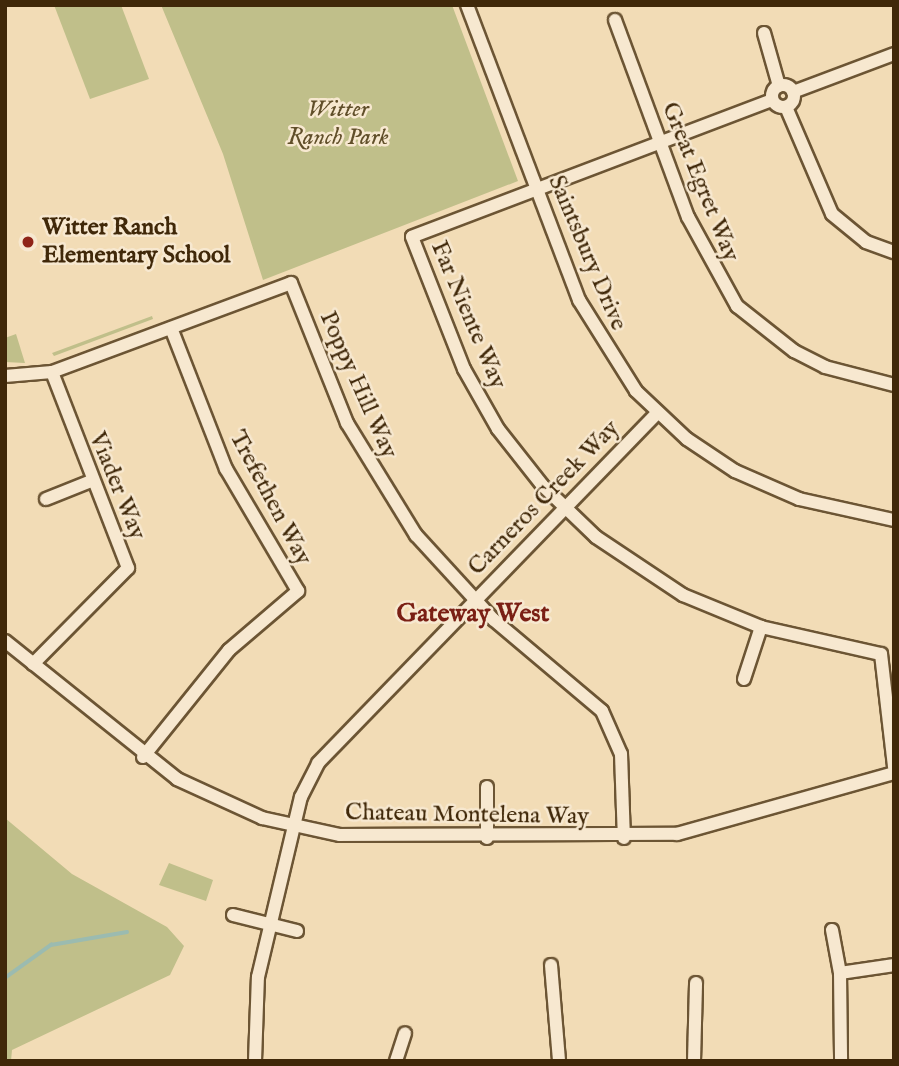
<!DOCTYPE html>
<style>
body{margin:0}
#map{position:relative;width:899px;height:1066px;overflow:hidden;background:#f2dcb6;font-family:"IM FELL English",serif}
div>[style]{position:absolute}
.green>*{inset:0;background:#c0bf8a}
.stream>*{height:3.5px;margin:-1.75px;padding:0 1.75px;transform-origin:1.75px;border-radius:1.75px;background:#9bbbb0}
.roads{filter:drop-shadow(2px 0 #6c5534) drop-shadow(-2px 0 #6c5534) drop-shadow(0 2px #6c5534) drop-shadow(0 -2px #6c5534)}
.minor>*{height:12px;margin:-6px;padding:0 6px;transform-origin:6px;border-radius:6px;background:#f7e8d0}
.minor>.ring{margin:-6px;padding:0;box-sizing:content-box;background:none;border:12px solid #f7e8d0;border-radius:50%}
.dots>*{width:19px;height:19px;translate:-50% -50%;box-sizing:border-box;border:4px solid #f7e8d0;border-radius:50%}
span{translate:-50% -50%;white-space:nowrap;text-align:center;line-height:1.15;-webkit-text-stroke:5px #f7e8d0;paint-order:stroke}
.park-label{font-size:24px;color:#604e29;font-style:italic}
.street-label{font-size:24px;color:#402809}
.poi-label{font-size:24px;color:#402809;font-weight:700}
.left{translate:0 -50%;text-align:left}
.neighbourhood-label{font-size:26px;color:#7a1f14;font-weight:700}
.frame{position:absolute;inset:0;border:7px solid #402809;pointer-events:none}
</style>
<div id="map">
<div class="green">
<div style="clip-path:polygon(54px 5px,121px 5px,149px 79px,90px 99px)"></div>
<div style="clip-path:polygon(161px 5px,452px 5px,518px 181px,263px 280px,223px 154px)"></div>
<div style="clip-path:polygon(152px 316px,153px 319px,54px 356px,52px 353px)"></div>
<div style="clip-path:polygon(16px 334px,25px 363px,5px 362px,5px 338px)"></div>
<div style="clip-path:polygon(5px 818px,72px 874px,167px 927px,184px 946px,170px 975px,12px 1050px,11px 1061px,5px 1061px)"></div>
<div style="clip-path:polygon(169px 863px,213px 880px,206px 901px,159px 885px)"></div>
</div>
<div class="stream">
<div style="left:5px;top:978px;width:57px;rotate:-35.7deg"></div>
<div style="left:51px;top:945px;width:77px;rotate:-9.7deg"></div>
</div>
<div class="roads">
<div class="minor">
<div style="left:467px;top:5px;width:316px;rotate:69.2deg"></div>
<div style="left:579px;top:300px;width:107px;rotate:57.9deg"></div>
<div style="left:636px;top:391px;width:70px;rotate:43.3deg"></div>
<div style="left:687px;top:439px;width:58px;rotate:33.7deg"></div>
<div style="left:735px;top:471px;width:70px;rotate:23.6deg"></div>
<div style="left:799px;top:499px;width:97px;rotate:12.5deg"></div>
<div style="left:615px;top:20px;width:210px;rotate:69.7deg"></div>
<div style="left:688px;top:217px;width:102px;rotate:61.2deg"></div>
<div style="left:737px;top:306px;width:73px;rotate:38.3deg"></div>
<div style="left:794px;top:351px;width:35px;rotate:27deg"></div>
<div style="left:825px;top:367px;width:71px;rotate:14.6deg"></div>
<div style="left:764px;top:33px;width:55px;rotate:74.2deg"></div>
<div class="ring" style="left:772px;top:85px;width:10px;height:10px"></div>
<div style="left:793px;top:92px;width:108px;rotate:-20.6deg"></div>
<div style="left:772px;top:100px;width:385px;rotate:159.2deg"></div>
<div style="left:412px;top:237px;width:142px;rotate:68.5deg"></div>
<div style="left:464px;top:369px;width:69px;rotate:60.5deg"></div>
<div style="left:498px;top:429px;width:71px;rotate:51.8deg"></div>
<div style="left:542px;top:485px;width:75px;rotate:43.9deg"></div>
<div style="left:596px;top:537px;width:105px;rotate:33.7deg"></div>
<div style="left:683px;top:595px;width:84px;rotate:22.3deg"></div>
<div style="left:761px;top:627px;width:123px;rotate:12.7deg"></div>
<div style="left:881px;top:654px;width:114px;rotate:83.4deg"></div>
<div style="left:786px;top:107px;width:116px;rotate:66.7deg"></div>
<div style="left:832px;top:214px;width:44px;rotate:39.5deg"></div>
<div style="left:866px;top:242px;width:30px;rotate:20deg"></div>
<div style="left:5px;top:376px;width:47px;rotate:-4.9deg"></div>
<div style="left:52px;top:372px;width:255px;rotate:-20.4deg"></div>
<div style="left:291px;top:283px;width:151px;rotate:68.2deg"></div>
<div style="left:347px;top:423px;width:132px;rotate:58.4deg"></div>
<div style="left:416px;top:535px;width:115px;rotate:47.5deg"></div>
<div style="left:494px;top:620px;width:141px;rotate:40.1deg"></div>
<div style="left:602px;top:711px;width:47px;rotate:66.2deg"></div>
<div style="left:621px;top:754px;width:84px;rotate:88deg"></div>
<div style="left:46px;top:499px;width:48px;rotate:-21.8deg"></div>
<div style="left:5px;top:641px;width:221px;rotate:38.7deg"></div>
<div style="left:177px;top:779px;width:94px;rotate:24.6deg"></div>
<div style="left:262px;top:818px;width:80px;rotate:12.3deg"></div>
<div style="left:340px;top:835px;width:337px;rotate:-0.2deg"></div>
<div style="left:677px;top:834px;width:225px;rotate:-15.7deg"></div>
<div style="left:33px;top:664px;width:135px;rotate:-45.3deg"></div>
<div style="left:128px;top:568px;width:210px;rotate:-111.2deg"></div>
<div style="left:744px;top:679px;width:55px;rotate:-71.9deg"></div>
<div style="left:143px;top:757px;width:137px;rotate:-51.2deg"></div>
<div style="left:229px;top:650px;width:91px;rotate:-40.5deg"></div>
<div style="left:298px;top:591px;width:142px;rotate:-120.5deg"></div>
<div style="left:226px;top:469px;width:151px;rotate:-111.3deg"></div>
<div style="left:487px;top:787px;width:51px;rotate:90deg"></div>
<div style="left:233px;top:915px;width:66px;rotate:14deg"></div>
<div style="left:832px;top:930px;width:44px;rotate:79.5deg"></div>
<div style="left:840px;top:973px;width:88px;rotate:89.3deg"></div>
<div style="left:551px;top:965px;width:96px;rotate:85.2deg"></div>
<div style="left:840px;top:973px;width:55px;rotate:-8.4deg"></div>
<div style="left:255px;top:1061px;width:84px;rotate:-88deg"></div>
<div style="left:258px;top:977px;width:185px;rotate:-76.6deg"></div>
<div style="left:301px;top:797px;width:38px;rotate:-63deg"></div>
<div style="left:318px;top:763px;width:487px;rotate:-45.9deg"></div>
<div style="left:396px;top:1061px;width:29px;rotate:-72deg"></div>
<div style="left:694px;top:1061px;width:78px;rotate:-88.5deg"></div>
</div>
</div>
<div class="dots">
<div style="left:28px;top:242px;background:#8f2418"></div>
</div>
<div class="park-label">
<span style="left:338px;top:124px">Witter<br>Ranch Park</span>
</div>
<div class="street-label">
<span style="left:700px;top:182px;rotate:68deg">Great Egret Way</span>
<span style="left:587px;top:253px;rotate:67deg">Saintsbury Drive</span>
<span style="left:468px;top:315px;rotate:67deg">Far Niente Way</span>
<span style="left:358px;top:385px;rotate:66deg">Poppy Hill Way</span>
<span style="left:117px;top:486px;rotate:68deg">Viader Way</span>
<span style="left:270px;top:498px;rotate:62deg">Trefethen Way</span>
<span style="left:544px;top:498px;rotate:-46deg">Carneros Creek Way</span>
<span style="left:467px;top:815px;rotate:1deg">Chateau Montelena Way</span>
</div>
<div class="poi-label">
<span class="left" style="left:42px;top:242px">Witter Ranch<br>Elementary School</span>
</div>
<div class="neighbourhood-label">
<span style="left:473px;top:614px">Gateway West</span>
</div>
<div class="frame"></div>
</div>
